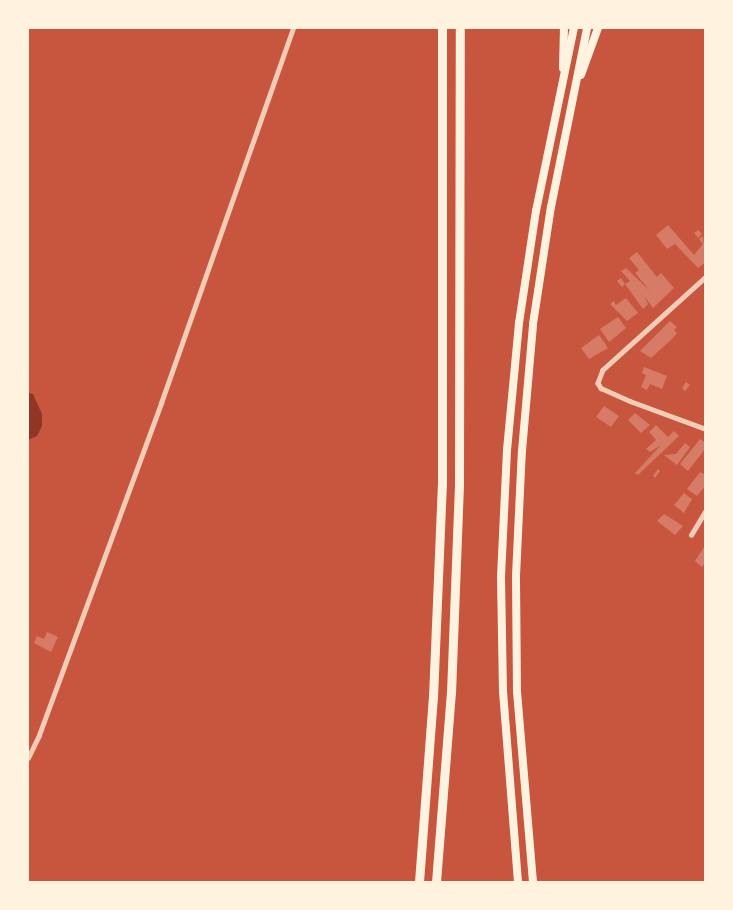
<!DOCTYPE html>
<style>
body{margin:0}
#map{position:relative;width:733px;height:910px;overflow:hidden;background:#c8553d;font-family:Mulish,sans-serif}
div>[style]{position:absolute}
.water>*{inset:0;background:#8f3625}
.building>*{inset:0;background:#d67c66}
.minor>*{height:4.5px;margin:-2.25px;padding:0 2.25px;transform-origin:2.25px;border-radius:2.25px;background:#f1ccb7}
.trunk>*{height:8px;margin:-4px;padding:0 4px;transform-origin:4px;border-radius:4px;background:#fff3e0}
.motorway>*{height:9px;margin:-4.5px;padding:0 4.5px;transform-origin:4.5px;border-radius:4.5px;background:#fff3e0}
span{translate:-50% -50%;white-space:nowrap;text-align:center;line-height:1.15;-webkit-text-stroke:4.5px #fff3e0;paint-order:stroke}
.frame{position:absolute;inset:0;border:29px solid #fff3e0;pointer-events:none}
</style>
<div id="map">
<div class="water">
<div style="clip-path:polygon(28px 393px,33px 394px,42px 414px,42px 426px,37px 436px,28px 440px)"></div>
</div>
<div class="building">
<div style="clip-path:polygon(668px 225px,694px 255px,703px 244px,699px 239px,703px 236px,706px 262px,698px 268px,675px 244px,667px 249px,656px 235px)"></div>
<div style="clip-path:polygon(698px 230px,702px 234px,698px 238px,694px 233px)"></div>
<div style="clip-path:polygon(637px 252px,657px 277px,661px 273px,674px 288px,653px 308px,644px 296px,648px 304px,643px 309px,625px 284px,622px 287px,617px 281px,621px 278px,625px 284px,630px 281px,621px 271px,626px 268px,650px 291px,635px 273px,639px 270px,629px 258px)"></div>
<div style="clip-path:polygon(626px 298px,638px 313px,627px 321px,610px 304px,614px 301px,616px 305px)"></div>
<div style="clip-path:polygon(618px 317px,626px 328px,609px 342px,600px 329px)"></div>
<div style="clip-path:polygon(670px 321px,677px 327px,674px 330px,677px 333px,671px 340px,651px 358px,640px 351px)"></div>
<div style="clip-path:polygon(599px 335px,608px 348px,589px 359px,581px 348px)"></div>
<div style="clip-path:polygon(644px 367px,667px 376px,662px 389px,650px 384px,647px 390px,641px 387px,646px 375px,642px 373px)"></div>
<div style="clip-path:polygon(686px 382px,690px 385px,685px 391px,682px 388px)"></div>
<div style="clip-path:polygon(604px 406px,619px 416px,611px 427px,596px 417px)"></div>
<div style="clip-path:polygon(635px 413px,650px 425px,641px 433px,628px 420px)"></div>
<div style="clip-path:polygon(656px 425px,668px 437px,674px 431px,679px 436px,638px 475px,635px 473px,661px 445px,650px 452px,646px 449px,656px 440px,649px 432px)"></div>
<div style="clip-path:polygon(700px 439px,706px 443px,706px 448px,688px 471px,680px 464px)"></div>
<div style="clip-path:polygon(685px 443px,690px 447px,677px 465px,664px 455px,676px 454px)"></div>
<div style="clip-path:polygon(658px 469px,660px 471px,655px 478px,653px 476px)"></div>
<div style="clip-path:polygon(700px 472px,706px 475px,706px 485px,697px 496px,687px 489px)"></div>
<div style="clip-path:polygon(684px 493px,692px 499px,684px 513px,674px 505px)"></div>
<div style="clip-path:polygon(664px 514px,683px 526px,675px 535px,657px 521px)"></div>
<div style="clip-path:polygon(706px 544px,706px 562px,702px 567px,695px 561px)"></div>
<div style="clip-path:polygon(47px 632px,58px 637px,51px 652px,34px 643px,37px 636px,44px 639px)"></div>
</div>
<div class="minor">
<div style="left:706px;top:277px;width:139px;rotate:137.9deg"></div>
<div style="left:603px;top:370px;width:14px;rotate:111deg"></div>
<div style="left:598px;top:383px;width:6px;rotate:59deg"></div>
<div style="left:601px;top:388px;width:32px;rotate:24deg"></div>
<div style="left:630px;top:401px;width:81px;rotate:20.2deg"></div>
<div style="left:691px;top:535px;width:29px;rotate:-59deg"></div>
<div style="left:28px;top:758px;width:25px;rotate:-64deg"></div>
<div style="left:39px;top:735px;width:354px;rotate:-69.8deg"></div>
<div style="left:161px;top:403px;width:398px;rotate:-70.6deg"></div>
</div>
<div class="trunk">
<div style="left:563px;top:68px;width:40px;rotate:-88.6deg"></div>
<div style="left:581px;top:75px;width:50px;rotate:-70.1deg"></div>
<div style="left:518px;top:882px;width:191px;rotate:-94.5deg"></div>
<div style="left:503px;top:692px;width:115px;rotate:-91deg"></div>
<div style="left:501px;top:577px;width:127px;rotate:-87.3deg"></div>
<div style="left:507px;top:450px;width:128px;rotate:-84.6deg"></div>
<div style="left:519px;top:323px;width:113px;rotate:-81.4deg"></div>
<div style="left:536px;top:211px;width:187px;rotate:-78.3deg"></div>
<div style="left:533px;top:882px;width:191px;rotate:-94.8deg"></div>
<div style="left:517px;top:692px;width:116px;rotate:-90.5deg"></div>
<div style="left:516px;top:576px;width:125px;rotate:-87.3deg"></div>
<div style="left:522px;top:451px;width:127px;rotate:-85deg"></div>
<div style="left:533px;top:324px;width:118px;rotate:-81.3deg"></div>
<div style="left:551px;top:207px;width:183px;rotate:-78.6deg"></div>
</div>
<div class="motorway">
<div style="left:419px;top:882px;width:186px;rotate:-85.7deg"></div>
<div style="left:433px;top:697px;width:212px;rotate:-87.6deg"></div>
<div style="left:442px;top:485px;width:457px;rotate:-90deg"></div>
<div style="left:436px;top:882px;width:190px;rotate:-85.5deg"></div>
<div style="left:451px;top:693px;width:209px;rotate:-87.8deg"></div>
<div style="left:459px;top:484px;width:456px;rotate:-89.9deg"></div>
</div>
<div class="frame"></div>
</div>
